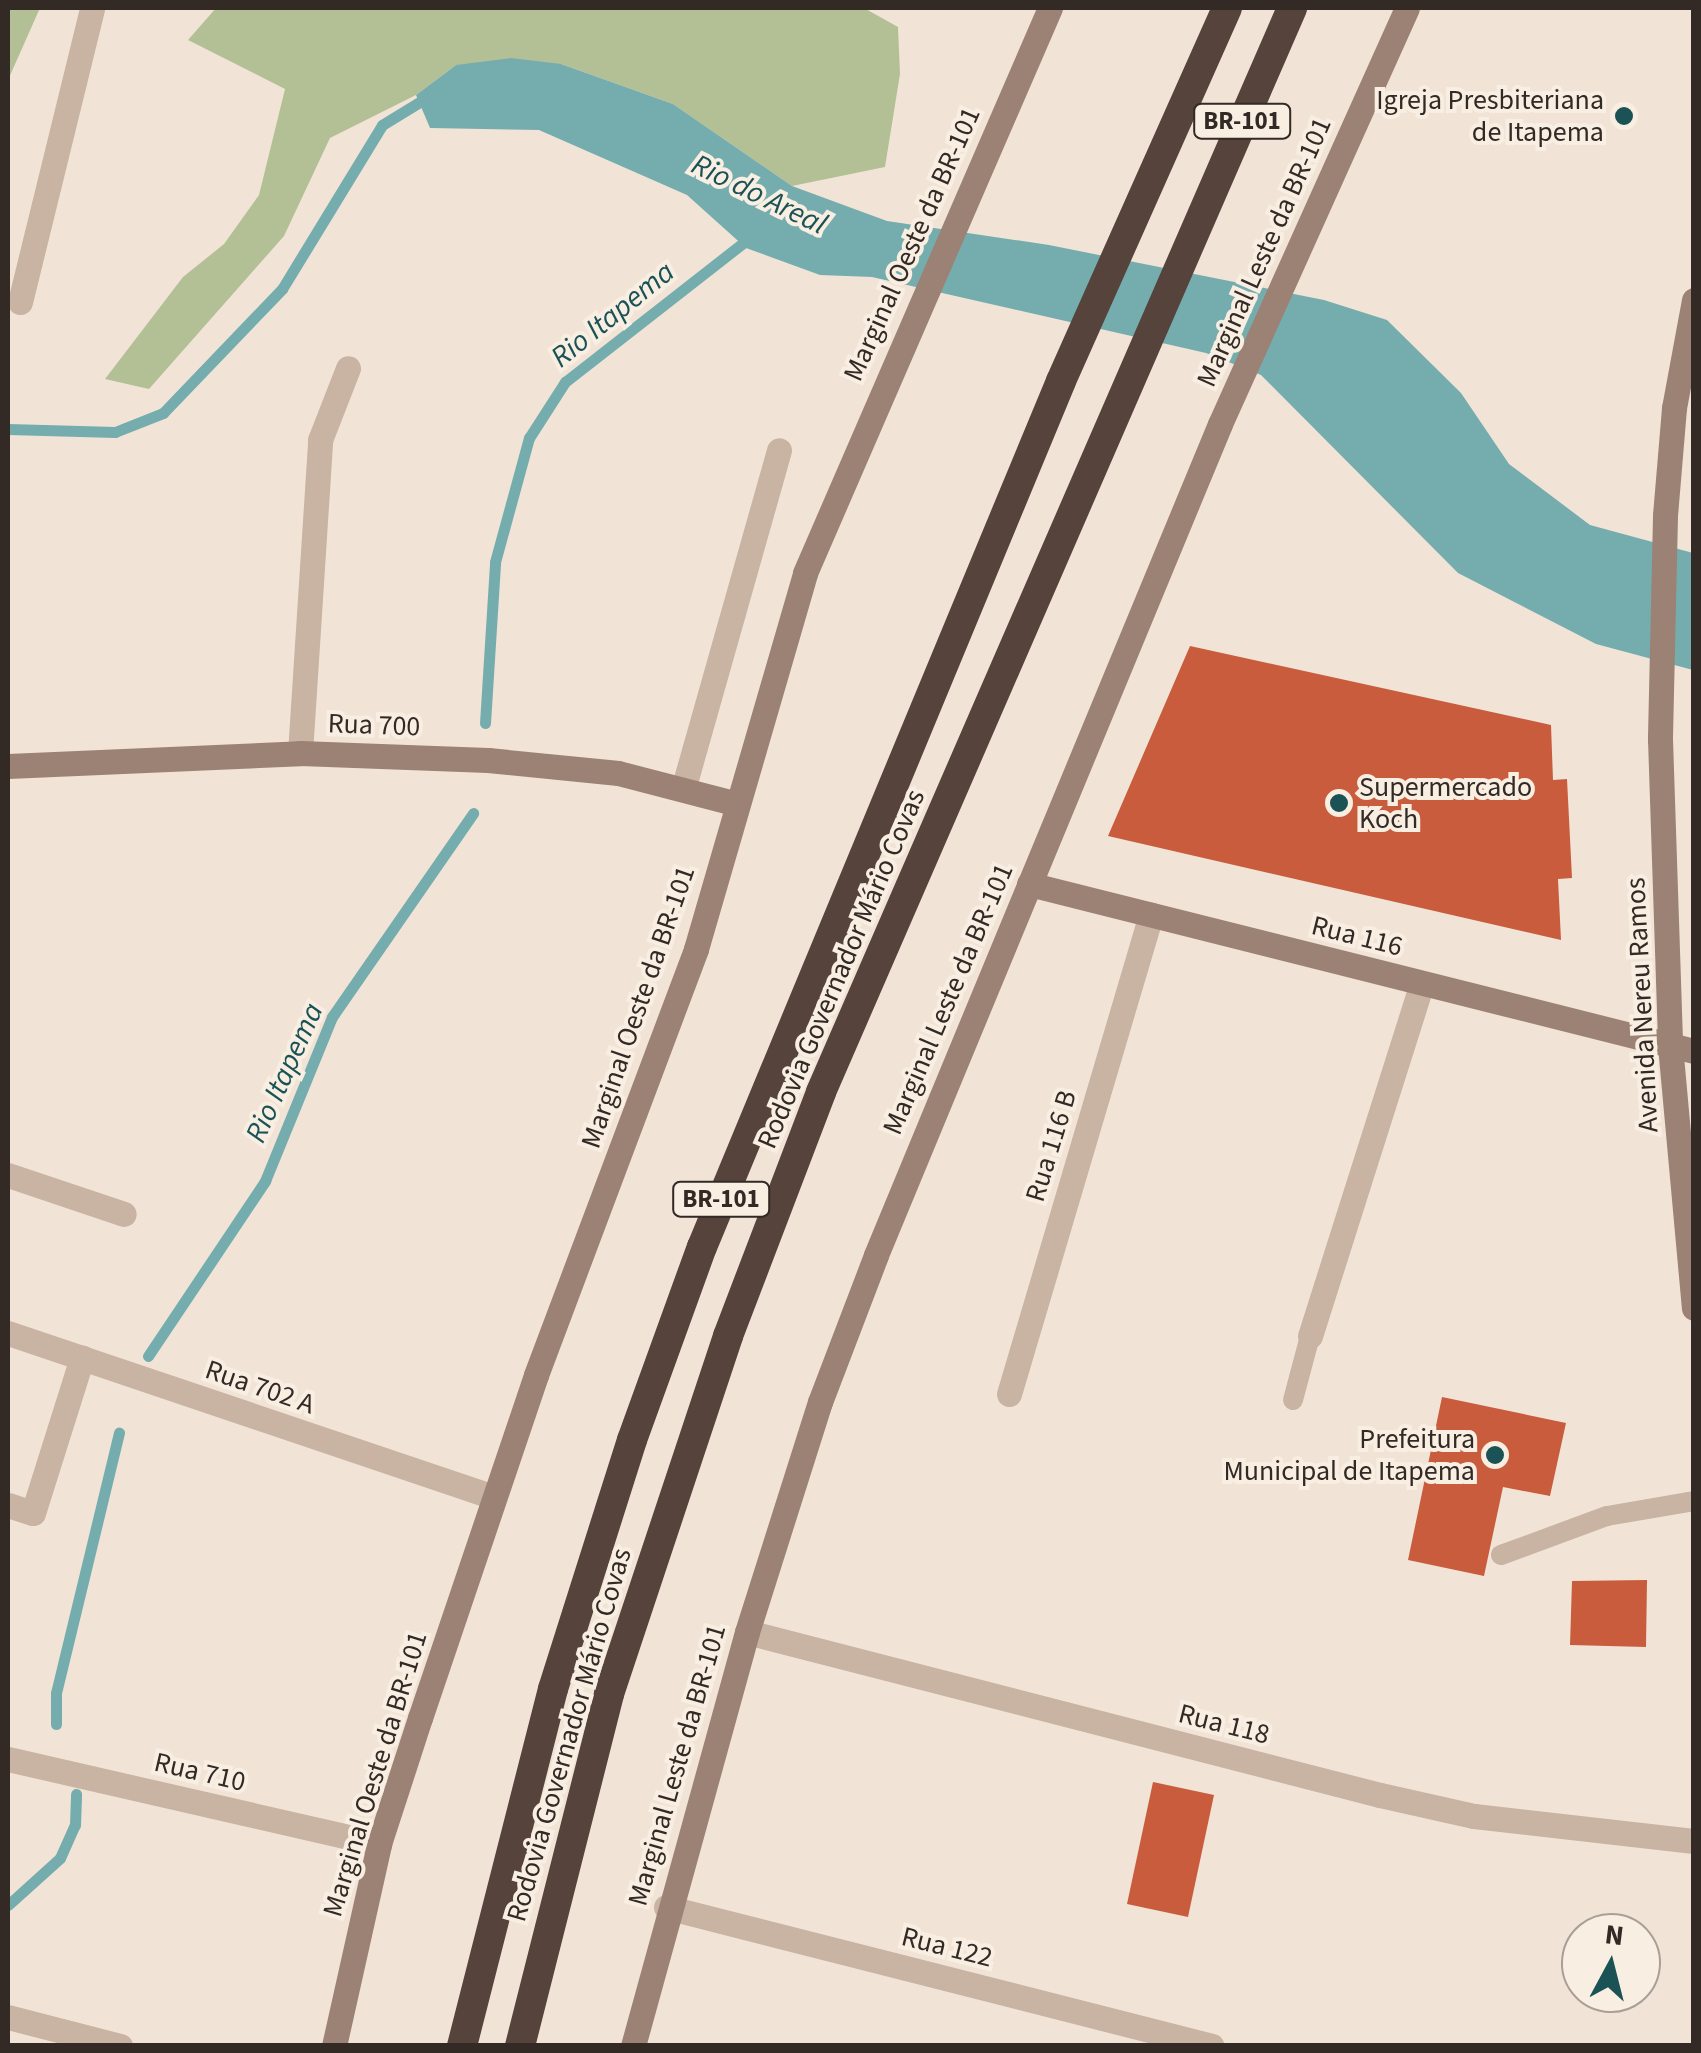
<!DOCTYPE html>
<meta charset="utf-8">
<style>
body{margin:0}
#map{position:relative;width:1701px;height:2053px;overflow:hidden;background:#f1e4d6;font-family:"Source Sans 3",sans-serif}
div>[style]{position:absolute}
.green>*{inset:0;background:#b3c096}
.water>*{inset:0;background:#75adae}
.stream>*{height:11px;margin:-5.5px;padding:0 5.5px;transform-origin:5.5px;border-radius:5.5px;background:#75adae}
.building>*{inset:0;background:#c85c3d}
.service>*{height:20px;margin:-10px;padding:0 10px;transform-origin:10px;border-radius:10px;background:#c9b3a2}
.minor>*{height:25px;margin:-12.5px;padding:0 12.5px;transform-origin:12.5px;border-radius:12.5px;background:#c9b3a2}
.tertiary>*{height:25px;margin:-12.5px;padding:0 12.5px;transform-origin:12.5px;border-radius:12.5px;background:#c9b3a2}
.secondary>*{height:25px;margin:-12.5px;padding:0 12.5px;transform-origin:12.5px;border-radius:12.5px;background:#9c8274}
.motorway>*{height:30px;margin:-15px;padding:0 15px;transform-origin:15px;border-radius:15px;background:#55433c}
.dots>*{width:28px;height:28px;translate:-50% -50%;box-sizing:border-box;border:5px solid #f9eee2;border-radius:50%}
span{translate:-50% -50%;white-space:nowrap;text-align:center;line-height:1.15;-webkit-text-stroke:8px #f9eee2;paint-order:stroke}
.shield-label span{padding:2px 8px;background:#f9eee2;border:2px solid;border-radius:8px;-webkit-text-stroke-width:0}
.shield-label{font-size:25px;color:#332925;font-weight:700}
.poi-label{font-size:28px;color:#332925}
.right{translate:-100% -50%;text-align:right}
.left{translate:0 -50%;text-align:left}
.street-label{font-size:28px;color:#332925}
.water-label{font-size:30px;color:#1a5255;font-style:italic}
.frame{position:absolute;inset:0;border:10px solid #332925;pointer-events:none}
.north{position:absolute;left:1561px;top:1913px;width:100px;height:100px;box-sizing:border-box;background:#f9eee2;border:2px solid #aa9f96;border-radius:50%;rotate:7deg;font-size:28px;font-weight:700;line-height:40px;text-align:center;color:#332925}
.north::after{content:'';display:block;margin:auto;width:35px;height:45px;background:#1a5255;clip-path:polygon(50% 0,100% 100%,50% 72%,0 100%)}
</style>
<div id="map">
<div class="green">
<div style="clip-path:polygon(8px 8px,40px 8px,8px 80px)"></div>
<div style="clip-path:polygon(216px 8px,864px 8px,898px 27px,900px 74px,885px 167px,792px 186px,673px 104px,561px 64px,456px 65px,416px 95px,330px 138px,284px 236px,149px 389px,105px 379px,183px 277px,224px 244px,259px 195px,285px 89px,188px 40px)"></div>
</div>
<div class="water">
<div style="clip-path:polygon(511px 58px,561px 64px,673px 104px,792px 186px,887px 221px,1049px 245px,1324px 300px,1387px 320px,1461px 393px,1509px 464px,1590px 525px,1693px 553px,1693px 670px,1596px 644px,1458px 573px,1261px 375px,1206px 353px,872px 277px,820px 275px,746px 248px,687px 195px,539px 130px,430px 128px,416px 95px,456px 65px)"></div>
</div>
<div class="stream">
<div style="left:8px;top:429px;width:107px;rotate:1.6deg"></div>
<div style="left:115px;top:432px;width:52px;rotate:-21.6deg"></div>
<div style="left:163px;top:413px;width:172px;rotate:-46.2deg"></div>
<div style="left:282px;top:289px;width:192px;rotate:-58.6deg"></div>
<div style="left:382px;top:125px;width:57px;rotate:-31.5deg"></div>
<div style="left:485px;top:723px;width:161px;rotate:-86.4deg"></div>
<div style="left:495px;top:562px;width:129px;rotate:-74.7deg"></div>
<div style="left:529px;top:438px;width:67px;rotate:-57.3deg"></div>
<div style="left:565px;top:382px;width:239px;rotate:-38deg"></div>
<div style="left:148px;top:1356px;width:211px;rotate:-56.2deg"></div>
<div style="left:265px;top:1181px;width:177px;rotate:-67.8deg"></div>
<div style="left:332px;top:1017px;width:248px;rotate:-55.3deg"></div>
<div style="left:56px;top:1724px;width:31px;rotate:-90deg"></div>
<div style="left:56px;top:1693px;width:268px;rotate:-76.4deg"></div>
<div style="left:8px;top:1905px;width:70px;rotate:-42.1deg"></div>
<div style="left:60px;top:1858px;width:36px;rotate:-66deg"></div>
<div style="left:75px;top:1825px;width:31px;rotate:-88deg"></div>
</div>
<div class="building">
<div style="clip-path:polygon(1190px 646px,1551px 725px,1553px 780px,1567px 779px,1572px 878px,1558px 879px,1561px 940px,1108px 836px)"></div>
<div style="clip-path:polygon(1442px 1397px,1566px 1423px,1550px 1496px,1503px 1487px,1484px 1576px,1408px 1560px)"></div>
<div style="clip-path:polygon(1647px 1580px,1646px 1647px,1570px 1645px,1572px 1581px)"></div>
<div style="clip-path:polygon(1153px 1782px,1214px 1795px,1188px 1917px,1127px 1904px)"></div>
</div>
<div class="service">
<div style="left:1293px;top:1400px;width:66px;rotate:-75.1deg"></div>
<div style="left:1501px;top:1555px;width:113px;rotate:-20.2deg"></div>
<div style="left:1607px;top:1516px;width:88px;rotate:-9.8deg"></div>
</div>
<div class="minor">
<div style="left:20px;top:302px;width:303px;rotate:-76.2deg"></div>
<div style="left:300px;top:753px;width:314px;rotate:-86.3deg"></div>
<div style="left:320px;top:440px;width:77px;rotate:-68.7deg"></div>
<div style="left:684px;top:786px;width:349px;rotate:-74.2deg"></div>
<div style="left:8px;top:1175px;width:122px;rotate:18.6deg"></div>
<div style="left:8px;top:1333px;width:513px;rotate:18.65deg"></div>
<div style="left:1310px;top:1336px;width:370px;rotate:-72.4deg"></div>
<div style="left:1009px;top:1394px;width:500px;rotate:-73.5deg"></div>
<div style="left:8px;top:1505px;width:26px;rotate:18deg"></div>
<div style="left:33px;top:1513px;width:163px;rotate:-72.5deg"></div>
<div style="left:8px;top:1759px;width:381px;rotate:12.9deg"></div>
<div style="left:666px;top:1907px;width:563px;rotate:14.28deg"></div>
<div style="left:8px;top:2017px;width:116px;rotate:14.5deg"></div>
</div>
<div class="tertiary">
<div style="left:747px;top:1632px;width:654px;rotate:14.44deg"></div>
<div style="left:1380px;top:1795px;width:96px;rotate:12.6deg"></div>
<div style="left:1474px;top:1816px;width:221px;rotate:6.5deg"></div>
</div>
<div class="secondary">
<div style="left:1694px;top:300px;width:110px;rotate:100.5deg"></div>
<div style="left:1674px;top:408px;width:108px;rotate:94.8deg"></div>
<div style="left:1665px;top:516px;width:223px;rotate:91.3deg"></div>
<div style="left:1660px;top:739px;width:306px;rotate:88.1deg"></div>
<div style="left:1670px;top:1045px;width:264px;rotate:84.8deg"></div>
<div style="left:8px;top:766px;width:292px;rotate:-2.5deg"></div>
<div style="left:300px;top:753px;width:188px;rotate:2.1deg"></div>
<div style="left:488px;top:760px;width:131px;rotate:5.7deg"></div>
<div style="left:618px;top:773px;width:120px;rotate:14.5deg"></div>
<div style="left:1029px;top:884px;width:686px;rotate:14.1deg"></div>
<div style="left:334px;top:2046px;width:207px;rotate:-77.4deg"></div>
<div style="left:379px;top:1844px;width:133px;rotate:-72deg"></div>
<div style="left:420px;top:1718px;width:362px;rotate:-71.3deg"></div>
<div style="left:536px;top:1375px;width:455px;rotate:-69.4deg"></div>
<div style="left:696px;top:949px;width:391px;rotate:-73.8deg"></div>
<div style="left:805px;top:573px;width:616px;rotate:-66.56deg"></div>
<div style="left:633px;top:2046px;width:429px;rotate:-74.6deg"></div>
<div style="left:747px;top:1632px;width:241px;rotate:-72.4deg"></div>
<div style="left:820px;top:1402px;width:157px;rotate:-69.1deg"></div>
<div style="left:876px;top:1255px;width:899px;rotate:-67.51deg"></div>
<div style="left:1220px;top:424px;width:456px;rotate:-65.8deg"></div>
</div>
<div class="motorway">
<div style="left:462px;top:2046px;width:368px;rotate:-75.7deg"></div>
<div style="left:553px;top:1689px;width:261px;rotate:-72.4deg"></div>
<div style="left:632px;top:1440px;width:205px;rotate:-70.1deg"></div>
<div style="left:702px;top:1247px;width:937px;rotate:-67.48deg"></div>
<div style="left:1061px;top:381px;width:408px;rotate:-66deg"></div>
<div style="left:520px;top:2046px;width:363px;rotate:-75.8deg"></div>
<div style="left:609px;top:1694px;width:377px;rotate:-71.6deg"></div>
<div style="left:728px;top:1336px;width:261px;rotate:-69.1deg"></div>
<div style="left:821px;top:1092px;width:1182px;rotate:-66.51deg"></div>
</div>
<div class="dots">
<div style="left:1624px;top:116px;background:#1a5255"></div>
<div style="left:1339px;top:803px;background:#1a5255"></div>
<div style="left:1495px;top:1455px;background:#1a5255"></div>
</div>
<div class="shield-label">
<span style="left:1242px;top:121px">BR-101</span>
<span style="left:721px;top:1199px">BR-101</span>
</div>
<div class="poi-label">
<span class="right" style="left:1604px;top:116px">Igreja Presbiteriana<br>de Itapema</span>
<span class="left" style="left:1359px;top:803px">Supermercado<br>Koch</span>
<span class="right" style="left:1475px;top:1455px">Prefeitura<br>Municipal de Itapema</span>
</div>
<div class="street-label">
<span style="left:912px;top:244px;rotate:-66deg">Marginal Oeste da BR-101</span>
<span style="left:1264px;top:252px;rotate:-66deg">Marginal Leste da BR-101</span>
<span style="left:374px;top:725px;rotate:2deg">Rua 700</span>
<span style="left:1357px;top:936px;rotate:14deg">Rua 116</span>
<span style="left:841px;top:969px;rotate:-67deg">Rodovia Governador Mário Covas</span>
<span style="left:948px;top:999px;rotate:-67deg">Marginal Leste da BR-101</span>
<span style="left:1642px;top:1005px;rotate:-93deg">Avenida Nereu Ramos</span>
<span style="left:638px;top:1007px;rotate:-71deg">Marginal Oeste da BR-101</span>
<span style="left:1051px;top:1146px;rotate:-73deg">Rua 116 B</span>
<span style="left:260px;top:1387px;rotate:19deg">Rua 702 A</span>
<span style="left:1224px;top:1724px;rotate:14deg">Rua 118</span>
<span style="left:569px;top:1735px;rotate:-74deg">Rodovia Governador Mário Covas</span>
<span style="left:677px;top:1765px;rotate:-74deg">Marginal Leste da BR-101</span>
<span style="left:200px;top:1772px;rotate:13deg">Rua 710</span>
<span style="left:375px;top:1774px;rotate:-73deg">Marginal Oeste da BR-101</span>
<span style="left:947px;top:1947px;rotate:14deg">Rua 122</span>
</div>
<div class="water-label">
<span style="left:759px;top:195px;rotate:26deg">Rio do Areal</span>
<span style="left:613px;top:315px;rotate:-39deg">Rio Itapema</span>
<span style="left:285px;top:1073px;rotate:-66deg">Rio Itapema</span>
</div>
<div class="frame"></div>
<div class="north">N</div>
</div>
